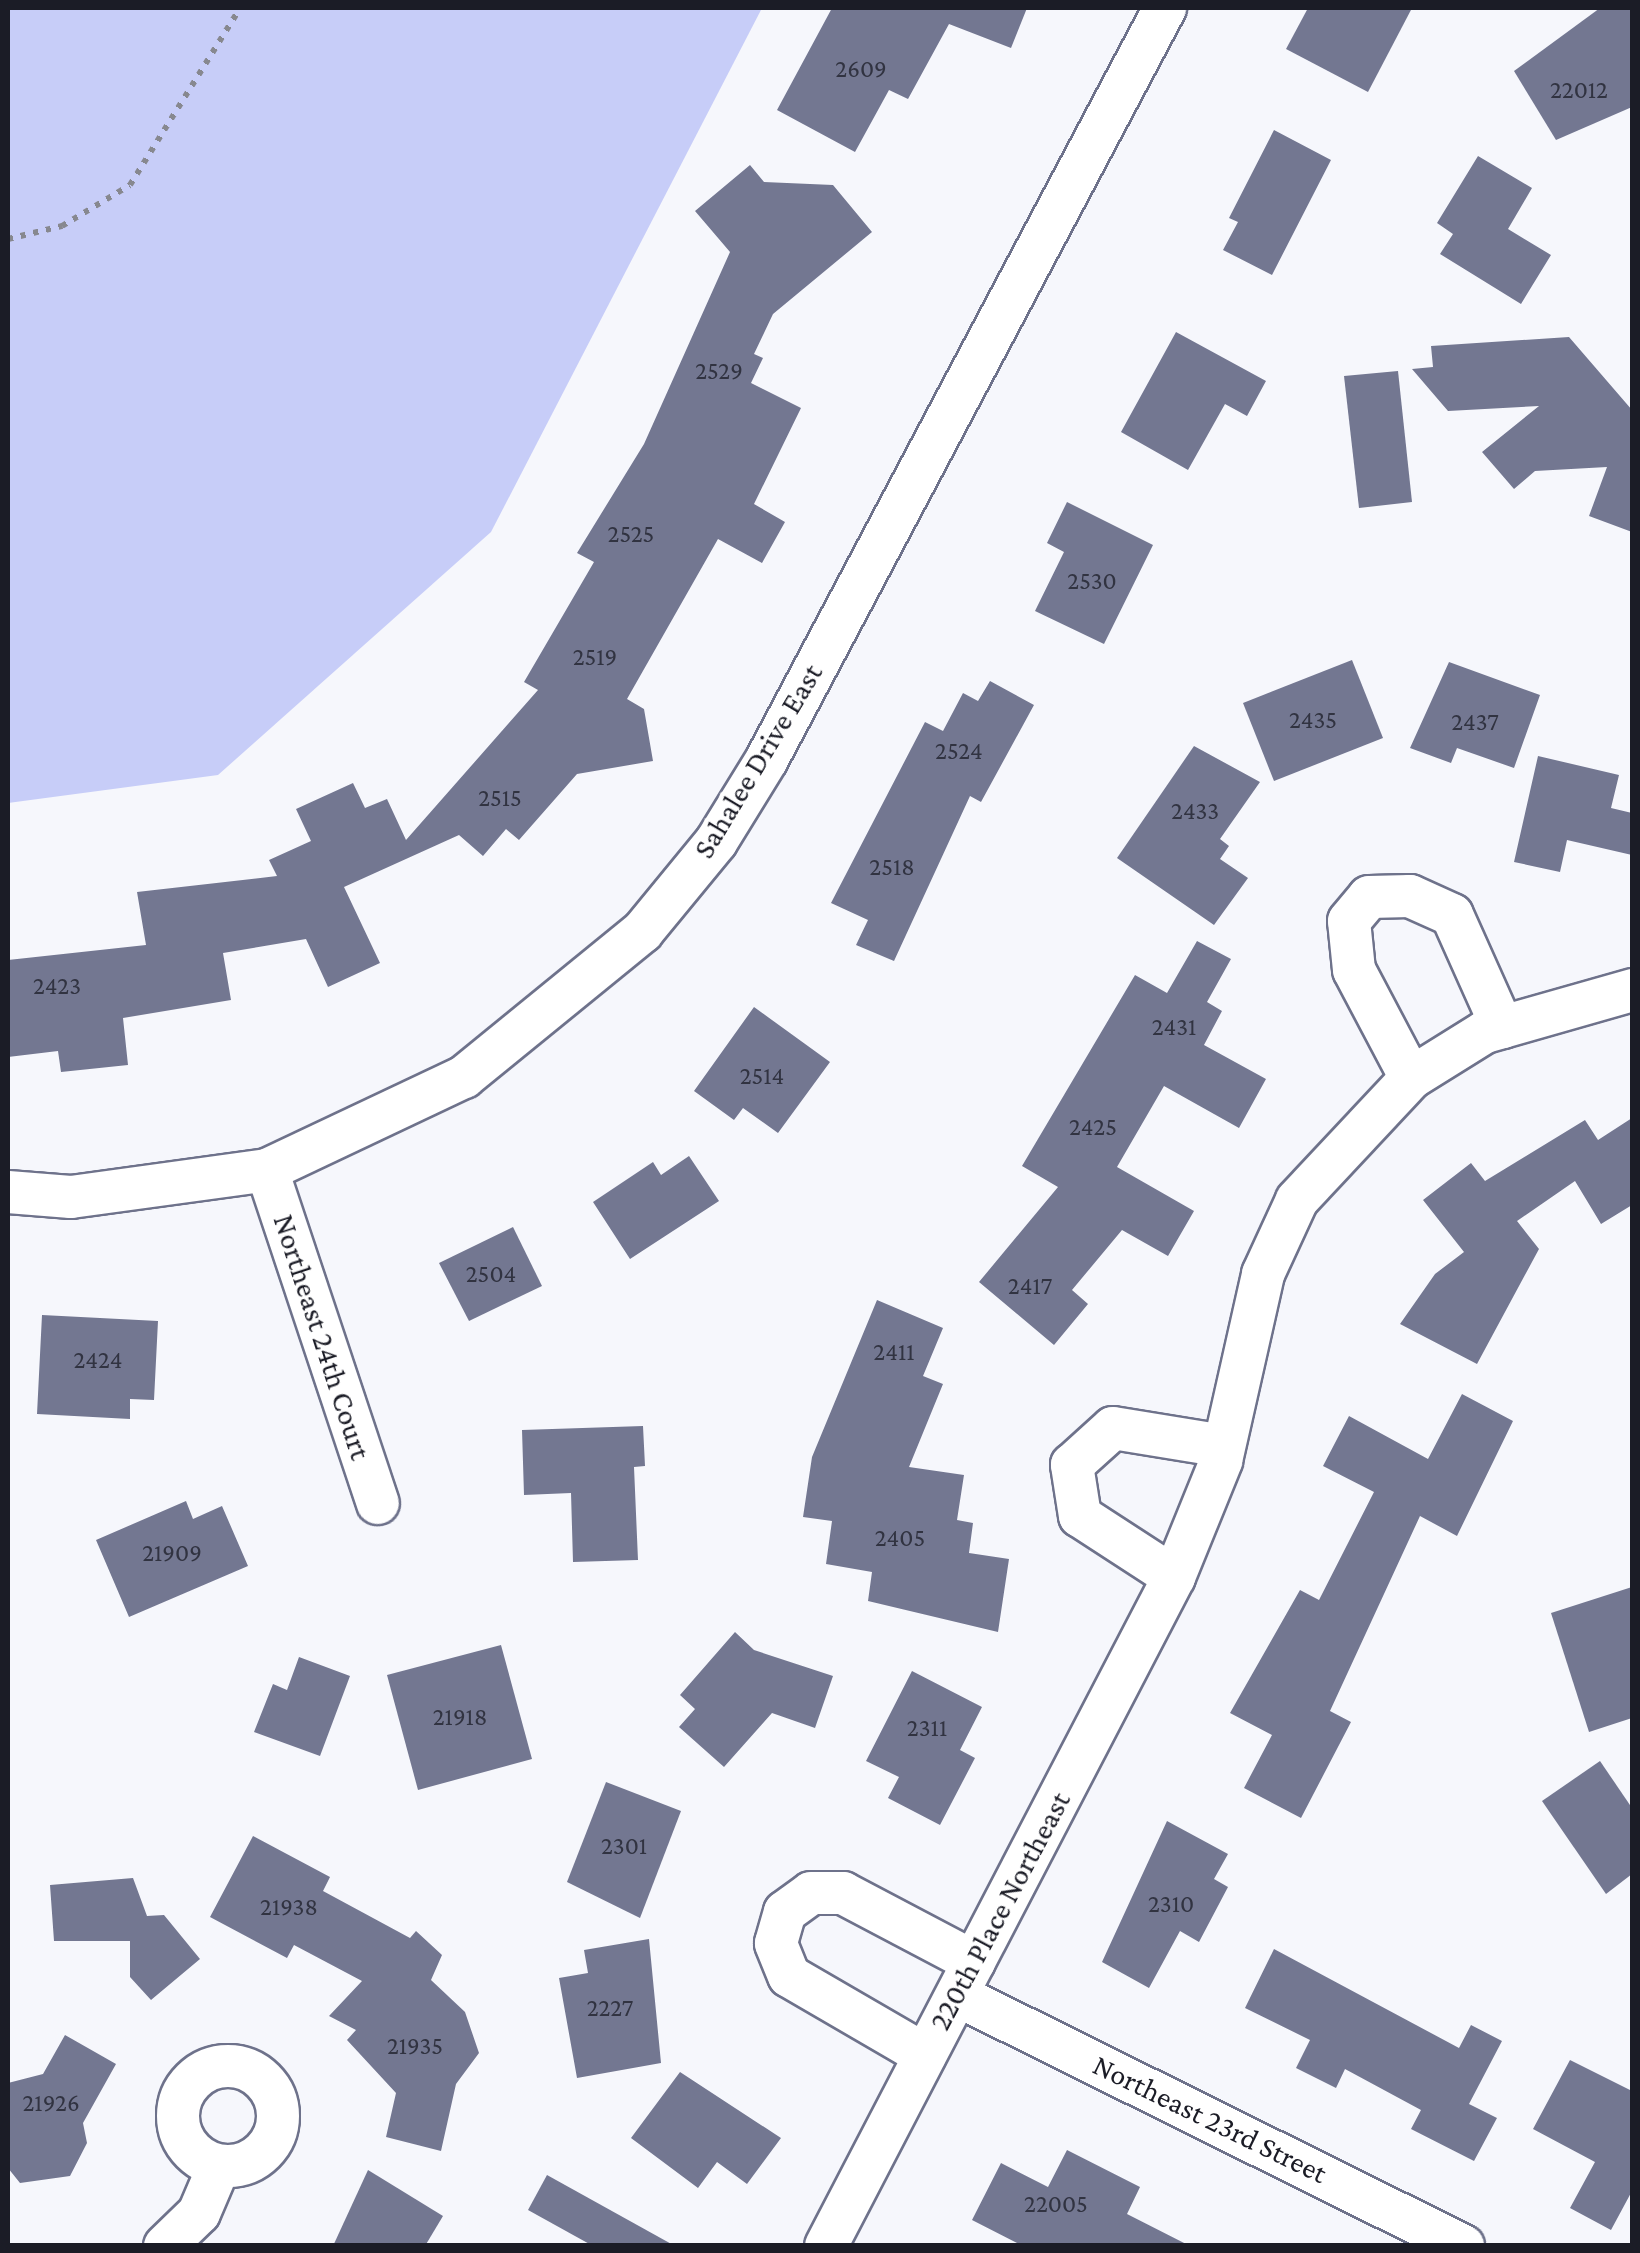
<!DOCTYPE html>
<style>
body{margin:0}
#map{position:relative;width:1640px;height:2253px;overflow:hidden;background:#f6f7fc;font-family:"Crimson Pro",serif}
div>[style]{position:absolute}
.green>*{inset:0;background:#c7cdf8}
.building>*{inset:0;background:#737791}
.path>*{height:6px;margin-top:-3px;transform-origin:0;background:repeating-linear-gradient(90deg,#87888f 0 5px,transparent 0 13px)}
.roads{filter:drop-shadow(2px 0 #6e728b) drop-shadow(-2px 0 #6e728b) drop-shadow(0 2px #6e728b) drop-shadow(0 -2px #6e728b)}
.minor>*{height:42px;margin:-21px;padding:0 21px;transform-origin:21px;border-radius:21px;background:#fff}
.minor>.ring{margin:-21px;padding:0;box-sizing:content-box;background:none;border:42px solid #fff;border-radius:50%}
span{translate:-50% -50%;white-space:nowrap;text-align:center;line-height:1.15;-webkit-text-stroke:9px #fff;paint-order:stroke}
.number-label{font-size:25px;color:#313341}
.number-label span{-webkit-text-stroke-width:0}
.street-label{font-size:30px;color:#1b1c26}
.frame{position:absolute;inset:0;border:10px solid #1b1c26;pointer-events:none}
</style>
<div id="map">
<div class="green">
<div style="clip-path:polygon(8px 8px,762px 8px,491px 532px,218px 775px,8px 803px)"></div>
</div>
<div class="building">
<div style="clip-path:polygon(832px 8px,1027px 8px,1011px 48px,949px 24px,908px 99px,889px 90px,855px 152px,777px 110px)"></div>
<div style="clip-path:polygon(1308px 8px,1412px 8px,1368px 92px,1286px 49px)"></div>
<div style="clip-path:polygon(1600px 8px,1632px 8px,1632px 107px,1556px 140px,1514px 71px)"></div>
<div style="clip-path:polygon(1274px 130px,1331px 160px,1272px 275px,1223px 250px,1238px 222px,1229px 218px)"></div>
<div style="clip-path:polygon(1478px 156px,1532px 188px,1508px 229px,1551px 255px,1521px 304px,1440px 254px,1453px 234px,1437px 223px)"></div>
<div style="clip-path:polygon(750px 165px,764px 182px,833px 185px,872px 232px,773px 314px,754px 354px,763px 358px,751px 383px,801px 408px,754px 504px,785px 522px,762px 563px,718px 539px,627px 699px,644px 709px,653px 761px,577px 774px,519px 840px,506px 829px,483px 856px,459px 835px,344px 887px,380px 963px,328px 987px,306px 939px,223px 953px,231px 1000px,123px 1018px,128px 1065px,61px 1072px,58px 1051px,8px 1057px,8px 960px,146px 945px,137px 892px,277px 876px,269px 860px,311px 841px,296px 809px,353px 783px,365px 808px,387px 799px,406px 840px,538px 690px,524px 682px,594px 562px,577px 553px,644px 444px,730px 252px,695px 211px)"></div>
<div style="clip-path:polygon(1176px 332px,1266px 381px,1247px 416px,1225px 404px,1188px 470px,1121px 432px)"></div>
<div style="clip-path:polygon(1569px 337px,1632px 410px,1632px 532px,1589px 516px,1607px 467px,1535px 471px,1514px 489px,1482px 452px,1539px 406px,1448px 411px,1412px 369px,1433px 367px,1431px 346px)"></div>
<div style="clip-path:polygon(1398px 371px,1412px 502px,1359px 508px,1344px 376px)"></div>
<div style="clip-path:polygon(1067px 502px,1153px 545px,1104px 644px,1035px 611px,1064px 552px,1047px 543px)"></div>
<div style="clip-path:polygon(1352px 660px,1383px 738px,1274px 781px,1243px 703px)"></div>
<div style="clip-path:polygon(1449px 662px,1540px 695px,1514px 768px,1457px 748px,1451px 763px,1410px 748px)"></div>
<div style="clip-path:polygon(990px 681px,1034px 705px,981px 802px,970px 796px,894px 961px,856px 945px,868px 920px,831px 903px,925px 722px,943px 731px,963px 693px,978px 701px)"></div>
<div style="clip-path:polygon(1194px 746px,1260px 782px,1220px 839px,1229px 846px,1220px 859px,1248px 878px,1214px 925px,1117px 858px)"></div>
<div style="clip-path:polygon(1538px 756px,1619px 775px,1611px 808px,1632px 813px,1632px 855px,1567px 840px,1560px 872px,1514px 862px)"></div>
<div style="clip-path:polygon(1197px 941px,1231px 959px,1207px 1002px,1222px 1011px,1204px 1045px,1266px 1079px,1239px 1128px,1164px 1086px,1117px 1167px,1194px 1211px,1168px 1256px,1122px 1230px,1072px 1290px,1088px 1304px,1054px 1345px,979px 1282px,1058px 1187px,1022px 1166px,1135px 975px,1167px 993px)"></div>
<div style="clip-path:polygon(754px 1007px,830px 1062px,778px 1133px,743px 1108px,734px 1120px,694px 1091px)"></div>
<div style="clip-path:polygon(1632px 1118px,1632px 1205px,1601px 1224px,1575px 1181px,1517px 1221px,1539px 1249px,1477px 1364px,1400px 1324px,1435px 1274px,1464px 1252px,1423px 1200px,1471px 1163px,1485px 1181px,1585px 1120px,1598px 1140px)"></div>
<div style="clip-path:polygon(689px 1156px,719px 1201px,630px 1259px,593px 1202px,653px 1162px,661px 1175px)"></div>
<div style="clip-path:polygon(513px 1227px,542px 1286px,469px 1321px,439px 1263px)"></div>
<div style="clip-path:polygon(877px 1300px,943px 1328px,923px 1376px,943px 1384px,909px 1467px,964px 1475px,957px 1520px,973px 1523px,969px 1553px,1009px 1559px,998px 1632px,868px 1601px,872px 1572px,826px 1564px,832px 1521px,803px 1517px,812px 1457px)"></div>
<div style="clip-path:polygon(42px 1315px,158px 1321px,154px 1400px,130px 1399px,130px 1419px,37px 1414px)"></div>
<div style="clip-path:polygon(1462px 1394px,1513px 1421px,1457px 1536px,1420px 1516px,1330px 1711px,1351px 1722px,1301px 1818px,1244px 1788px,1272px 1735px,1230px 1713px,1300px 1590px,1319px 1600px,1374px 1492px,1323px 1466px,1349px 1416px,1428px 1459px)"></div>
<div style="clip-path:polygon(643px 1426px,645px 1466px,634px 1467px,638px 1560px,573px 1562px,571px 1493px,524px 1495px,522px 1430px)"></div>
<div style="clip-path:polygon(186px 1501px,193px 1519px,222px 1506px,248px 1566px,129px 1617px,96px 1540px)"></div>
<div style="clip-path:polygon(1632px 1587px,1632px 1718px,1589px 1732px,1551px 1613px)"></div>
<div style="clip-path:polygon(735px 1632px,754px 1650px,833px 1676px,815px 1728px,772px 1713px,724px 1767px,679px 1727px,695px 1709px,680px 1695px)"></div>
<div style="clip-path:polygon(501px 1645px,532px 1759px,418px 1790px,387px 1675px)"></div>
<div style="clip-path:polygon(299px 1657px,350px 1676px,320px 1756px,254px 1732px,273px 1684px,287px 1690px)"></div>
<div style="clip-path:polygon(912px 1671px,982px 1707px,960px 1750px,975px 1758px,940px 1825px,888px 1798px,899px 1777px,866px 1761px)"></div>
<div style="clip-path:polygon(1600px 1761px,1632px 1808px,1632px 1874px,1606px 1894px,1542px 1801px)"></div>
<div style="clip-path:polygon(606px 1782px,681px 1811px,640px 1918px,567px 1882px)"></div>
<div style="clip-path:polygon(1167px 1821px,1228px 1854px,1214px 1879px,1228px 1887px,1199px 1942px,1180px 1931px,1149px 1988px,1102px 1962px)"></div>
<div style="clip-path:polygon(253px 1836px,330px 1877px,323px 1891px,410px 1938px,416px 1931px,442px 1955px,431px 1980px,465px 2012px,479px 2053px,456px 2084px,441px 2151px,386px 2137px,396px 2093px,347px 2040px,356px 2030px,329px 2016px,362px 1981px,294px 1945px,287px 1958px,210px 1917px)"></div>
<div style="clip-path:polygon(133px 1878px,147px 1916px,164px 1915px,200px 1959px,151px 2000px,130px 1977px,130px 1941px,54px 1941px,50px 1885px)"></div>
<div style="clip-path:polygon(649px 1939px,661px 2063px,577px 2078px,559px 1978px,588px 1973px,584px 1950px)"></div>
<div style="clip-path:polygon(1274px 1949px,1459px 2048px,1471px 2025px,1502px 2041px,1469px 2104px,1497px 2118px,1474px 2161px,1411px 2129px,1421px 2110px,1345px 2069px,1336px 2088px,1296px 2068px,1310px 2040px,1245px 2008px)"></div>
<div style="clip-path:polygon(65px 2035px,116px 2064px,83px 2123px,87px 2143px,70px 2176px,20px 2183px,8px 2168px,8px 2083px,43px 2074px)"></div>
<div style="clip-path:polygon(1570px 2060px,1632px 2091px,1632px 2191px,1611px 2230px,1570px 2208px,1595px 2162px,1533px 2129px)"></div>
<div style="clip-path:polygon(680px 2072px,781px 2138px,747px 2184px,717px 2162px,698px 2188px,631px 2138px)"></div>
<div style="clip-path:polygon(1067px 2150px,1140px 2187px,1127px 2214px,1190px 2246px,1023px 2246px,972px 2220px,1001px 2163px,1048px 2187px)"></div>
<div style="clip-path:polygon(368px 2170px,443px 2216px,425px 2246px,333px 2246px)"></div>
<div style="clip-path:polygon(547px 2175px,675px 2246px,593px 2246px,528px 2210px)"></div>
</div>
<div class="path">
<div style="left:8px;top:239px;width:56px;rotate:-13.5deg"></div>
<div style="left:62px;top:226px;width:79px;rotate:-31.1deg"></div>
<div style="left:130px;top:185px;width:208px;rotate:-58.1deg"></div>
</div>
<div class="roads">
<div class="minor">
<div style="left:1411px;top:1078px;width:122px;rotate:-117.8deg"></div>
<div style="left:1354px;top:970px;width:49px;rotate:-95.8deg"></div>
<div style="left:1349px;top:921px;width:31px;rotate:-50deg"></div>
<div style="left:1369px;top:897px;width:41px;rotate:-1.4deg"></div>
<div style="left:1410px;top:896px;width:46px;rotate:24.3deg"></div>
<div style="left:1452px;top:915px;width:123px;rotate:65.9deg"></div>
<div style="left:267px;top:1170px;width:351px;rotate:71.6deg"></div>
<div style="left:8px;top:1192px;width:63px;rotate:4.5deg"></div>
<div style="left:71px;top:1197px;width:198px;rotate:-7.8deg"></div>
<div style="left:267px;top:1170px;width:218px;rotate:-25.3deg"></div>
<div style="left:464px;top:1077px;width:230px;rotate:-39.2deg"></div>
<div style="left:642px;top:932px;width:117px;rotate:-50.6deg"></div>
<div style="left:716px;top:842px;width:97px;rotate:-58.4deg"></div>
<div style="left:767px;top:759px;width:850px;rotate:-62.08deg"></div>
<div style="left:1174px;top:1577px;width:112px;rotate:-147deg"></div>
<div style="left:1080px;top:1516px;width:52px;rotate:-98.9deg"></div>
<div style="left:1072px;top:1465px;width:55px;rotate:-42.1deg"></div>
<div style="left:1113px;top:1428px;width:112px;rotate:9.2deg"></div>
<div style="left:957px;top:1995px;width:565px;rotate:26.38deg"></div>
<div style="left:925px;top:2055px;width:157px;rotate:-149.8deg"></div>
<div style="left:789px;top:1976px;width:35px;rotate:-112deg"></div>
<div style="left:776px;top:1943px;width:32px;rotate:-74deg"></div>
<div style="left:785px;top:1912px;width:32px;rotate:-36deg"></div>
<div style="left:811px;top:1893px;width:32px"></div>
<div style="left:843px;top:1893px;width:148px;rotate:27.8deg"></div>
<div class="ring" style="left:178px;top:2066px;width:58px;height:58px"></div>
<div style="left:165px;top:2246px;width:47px;rotate:-44.1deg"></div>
<div style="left:199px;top:2213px;width:51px;rotate:-66.9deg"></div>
<div style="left:826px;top:2246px;width:754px;rotate:-62.52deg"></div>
<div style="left:1174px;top:1577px;width:125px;rotate:-67.9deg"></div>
<div style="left:1221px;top:1461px;width:192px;rotate:-77.3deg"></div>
<div style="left:1263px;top:1274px;width:81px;rotate:-65.3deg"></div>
<div style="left:1297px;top:1200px;width:167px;rotate:-46.9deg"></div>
<div style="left:1411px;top:1078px;width:87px;rotate:-31.9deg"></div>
<div style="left:1485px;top:1032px;width:153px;rotate:-15.9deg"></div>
</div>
</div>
<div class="number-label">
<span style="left:861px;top:69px">2609</span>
<span style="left:1579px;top:90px">22012</span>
<span style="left:719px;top:371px">2529</span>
<span style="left:631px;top:534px">2525</span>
<span style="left:1092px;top:581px">2530</span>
<span style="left:595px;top:657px">2519</span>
<span style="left:1313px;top:720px">2435</span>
<span style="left:1475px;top:722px">2437</span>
<span style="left:959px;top:751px">2524</span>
<span style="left:500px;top:798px">2515</span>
<span style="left:1195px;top:811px">2433</span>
<span style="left:892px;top:867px">2518</span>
<span style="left:57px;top:986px">2423</span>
<span style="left:1174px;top:1027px">2431</span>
<span style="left:762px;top:1076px">2514</span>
<span style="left:1093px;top:1127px">2425</span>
<span style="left:491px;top:1274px">2504</span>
<span style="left:1030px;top:1286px">2417</span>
<span style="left:894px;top:1352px">2411</span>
<span style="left:98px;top:1360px">2424</span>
<span style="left:900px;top:1538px">2405</span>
<span style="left:172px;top:1553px">21909</span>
<span style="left:460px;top:1717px">21918</span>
<span style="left:927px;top:1728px">2311</span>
<span style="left:624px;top:1846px">2301</span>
<span style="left:1171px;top:1904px">2310</span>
<span style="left:289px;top:1907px">21938</span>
<span style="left:610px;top:2008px">2227</span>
<span style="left:415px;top:2046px">21935</span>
<span style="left:51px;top:2103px">21926</span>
<span style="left:1056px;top:2204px">22005</span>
</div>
<div class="street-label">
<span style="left:758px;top:761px;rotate:-59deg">Sahalee Drive East</span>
<span style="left:322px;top:1337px;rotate:72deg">Northeast 24th Court</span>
<span style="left:1000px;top:1911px;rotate:-62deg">220th Place Northeast</span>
<span style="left:1210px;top:2119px;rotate:26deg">Northeast 23rd Street</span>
</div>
<div class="frame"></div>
</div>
